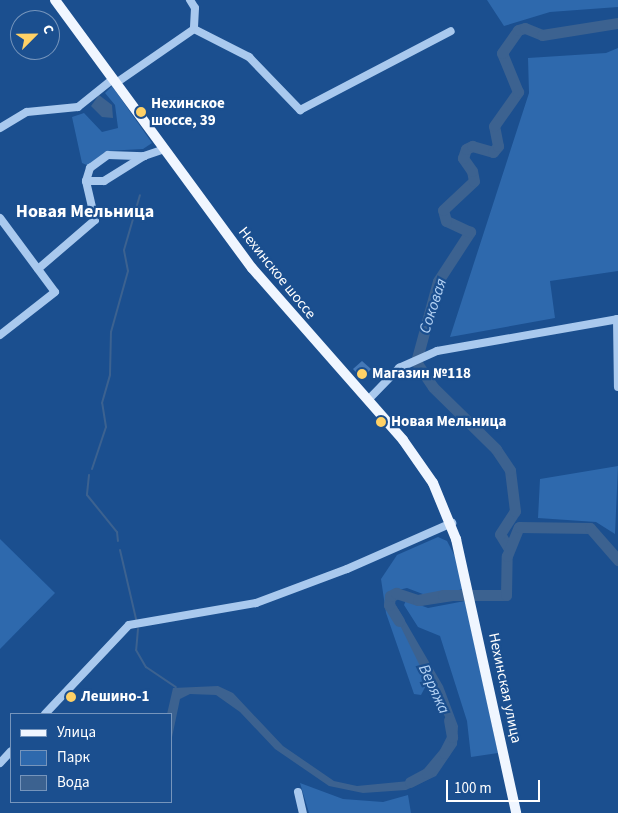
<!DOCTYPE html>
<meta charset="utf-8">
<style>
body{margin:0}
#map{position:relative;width:618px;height:813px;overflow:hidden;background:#1b4f8f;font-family:"Source Sans 3",sans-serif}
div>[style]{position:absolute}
.green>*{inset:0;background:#2e69ad}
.water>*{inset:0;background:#3c6290}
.stream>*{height:2px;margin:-1px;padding:0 1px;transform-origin:1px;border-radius:1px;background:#3c6290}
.river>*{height:11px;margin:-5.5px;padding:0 5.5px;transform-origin:5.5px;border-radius:5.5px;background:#3c6290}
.building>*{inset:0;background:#4478b7}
.minor>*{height:8px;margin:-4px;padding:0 4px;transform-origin:4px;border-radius:4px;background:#a9c9ee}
.major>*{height:10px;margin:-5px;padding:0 5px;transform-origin:5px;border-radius:5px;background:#f0f6ff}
.dots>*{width:14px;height:14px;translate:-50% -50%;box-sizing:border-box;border:2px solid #1b4f8f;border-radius:50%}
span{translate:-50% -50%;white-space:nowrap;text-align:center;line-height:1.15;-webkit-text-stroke:4.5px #1b4f8f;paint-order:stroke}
.poi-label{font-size:15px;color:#fff;font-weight:700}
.left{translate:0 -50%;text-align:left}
.street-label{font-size:15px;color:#fff}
.water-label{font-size:16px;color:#b5d3f5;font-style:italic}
.quarter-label{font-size:18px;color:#fff;font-weight:700}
.legend{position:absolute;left:10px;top:713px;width:162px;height:90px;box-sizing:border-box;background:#1b4f8f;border:1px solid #7695bc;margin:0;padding:6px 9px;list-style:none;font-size:15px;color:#fff}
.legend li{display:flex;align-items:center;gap:10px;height:25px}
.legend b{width:25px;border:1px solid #7695bc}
.north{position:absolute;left:10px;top:10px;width:50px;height:50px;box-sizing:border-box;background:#1b4f8f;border:1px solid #7695bc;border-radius:50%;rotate:67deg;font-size:14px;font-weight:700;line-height:20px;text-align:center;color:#fff}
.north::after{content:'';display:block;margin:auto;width:18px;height:22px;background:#ffd166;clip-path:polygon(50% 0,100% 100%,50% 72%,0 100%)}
.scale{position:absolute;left:446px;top:780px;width:94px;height:22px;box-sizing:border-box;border:2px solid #fff;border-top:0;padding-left:6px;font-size:15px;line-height:18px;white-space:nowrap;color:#fff;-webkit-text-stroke:4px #1b4f8f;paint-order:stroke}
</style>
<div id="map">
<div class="green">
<div style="clip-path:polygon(487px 0,618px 0,618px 7px,550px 12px,504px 26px)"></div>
<div style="clip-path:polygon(618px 48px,618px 271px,550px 281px,555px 318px,450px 337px,529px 93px,528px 58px,606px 53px)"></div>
<div style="clip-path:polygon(112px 86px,152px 143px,143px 149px,106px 151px,89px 166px,82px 163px,72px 117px,84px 113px,102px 132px,118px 128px,115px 105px,105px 93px)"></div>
<div style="clip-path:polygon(618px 466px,615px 534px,596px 522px,538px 518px,540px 479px)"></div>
<div style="clip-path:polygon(438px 537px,447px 541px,458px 562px,464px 589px,428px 596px,407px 588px,394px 591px,393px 608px,430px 678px,421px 695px,414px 694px,386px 613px,381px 579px,397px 555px)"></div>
<div style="clip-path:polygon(0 539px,55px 593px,0 649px)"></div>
<div style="clip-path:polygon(406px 600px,428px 608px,465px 601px,498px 753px,471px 757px,467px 721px,440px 636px,418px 627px,404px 605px)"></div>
<div style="clip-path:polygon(300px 783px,343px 799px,383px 802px,408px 795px,411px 813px,309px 813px)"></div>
</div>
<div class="water">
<div style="clip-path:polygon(99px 95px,112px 105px,113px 118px,102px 117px,91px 106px)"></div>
<div style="clip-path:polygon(399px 593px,418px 600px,459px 593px,460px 600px,421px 606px,400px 598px,394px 602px,443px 686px,458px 726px,457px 745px,436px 776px,406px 790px,363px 793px,329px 786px,275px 749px,240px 712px,216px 695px,190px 694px,180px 699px,171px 742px,171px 714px,167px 714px,173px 688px,218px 686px,233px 693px,283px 746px,334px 781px,357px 786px,409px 781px,425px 775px,447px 749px,451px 729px,391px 607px,393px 596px)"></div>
</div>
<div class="stream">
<div style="left:92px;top:469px;width:44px;rotate:-71.6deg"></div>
<div style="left:106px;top:427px;width:24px;rotate:-99deg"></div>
<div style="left:102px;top:403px;width:29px;rotate:-74deg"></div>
<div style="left:110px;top:375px;width:43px;rotate:-88.7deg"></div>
<div style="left:111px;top:332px;width:63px;rotate:-74.4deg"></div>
<div style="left:128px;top:271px;width:21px;rotate:-101deg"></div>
<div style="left:124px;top:250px;width:57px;rotate:-73.8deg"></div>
<div style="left:89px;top:475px;width:20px;rotate:96deg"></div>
<div style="left:87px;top:495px;width:48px;rotate:51deg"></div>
<div style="left:117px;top:532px;width:9px;rotate:84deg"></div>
<div style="left:120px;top:550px;width:71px;rotate:76.9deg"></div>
<div style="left:138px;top:629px;width:21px;rotate:95deg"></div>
<div style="left:136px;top:650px;width:20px;rotate:60deg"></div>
<div style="left:146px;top:667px;width:36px;rotate:34deg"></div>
</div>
<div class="river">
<div style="left:509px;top:549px;width:17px;rotate:-121deg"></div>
<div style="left:500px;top:534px;width:27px;rotate:-57deg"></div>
<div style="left:515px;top:511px;width:41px;rotate:-97deg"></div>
<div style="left:510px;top:470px;width:25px;rotate:-124deg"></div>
<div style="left:496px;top:449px;width:88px;rotate:-135.5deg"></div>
<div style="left:433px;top:387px;width:30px;rotate:-124deg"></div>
<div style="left:416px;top:362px;width:84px;rotate:-74.8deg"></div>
<div style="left:438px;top:281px;width:59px;rotate:-56.9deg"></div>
<div style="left:470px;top:232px;width:26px;rotate:-155deg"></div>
<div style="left:446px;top:221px;width:11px;rotate:-105deg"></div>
<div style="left:443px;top:210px;width:42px;rotate:-43.1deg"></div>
<div style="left:474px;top:181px;width:10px;rotate:-101deg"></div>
<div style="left:472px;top:171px;width:16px;rotate:-125deg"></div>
<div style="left:463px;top:158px;width:9px;rotate:-72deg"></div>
<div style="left:466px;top:149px;width:7px;rotate:-27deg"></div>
<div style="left:472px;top:146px;width:22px;rotate:16deg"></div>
<div style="left:493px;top:152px;width:8px;rotate:-50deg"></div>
<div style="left:498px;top:146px;width:20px;rotate:-101deg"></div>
<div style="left:494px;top:126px;width:42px;rotate:-54.8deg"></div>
<div style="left:518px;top:92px;width:42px;rotate:-112.3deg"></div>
<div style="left:502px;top:53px;width:28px;rotate:-55deg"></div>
<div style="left:518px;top:30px;width:7px;rotate:-16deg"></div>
<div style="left:525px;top:28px;width:18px;rotate:22deg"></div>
<div style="left:542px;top:35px;width:77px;rotate:-9deg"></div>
<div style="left:399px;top:621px;width:19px;rotate:-122deg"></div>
<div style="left:389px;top:605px;width:9px;rotate:-84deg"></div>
<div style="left:390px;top:596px;width:7px;rotate:-27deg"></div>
<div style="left:396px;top:593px;width:23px;rotate:18deg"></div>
<div style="left:418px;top:600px;width:25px;rotate:-11deg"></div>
<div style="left:443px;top:595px;width:63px"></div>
<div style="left:506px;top:595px;width:39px;rotate:-89deg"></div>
<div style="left:507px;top:556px;width:31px;rotate:-68deg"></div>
<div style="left:519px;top:527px;width:71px;rotate:0.8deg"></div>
<div style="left:590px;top:528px;width:43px;rotate:48.8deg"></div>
<div style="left:410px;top:782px;width:19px;rotate:-28deg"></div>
<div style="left:427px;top:773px;width:26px;rotate:-50deg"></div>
<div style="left:444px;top:753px;width:18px;rotate:-63deg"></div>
<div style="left:452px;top:737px;width:17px;rotate:-100deg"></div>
</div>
<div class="building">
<div style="clip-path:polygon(362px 361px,371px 369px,362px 379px,353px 369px)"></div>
</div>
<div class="minor">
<div style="left:190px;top:0;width:9px;rotate:58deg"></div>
<div style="left:195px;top:8px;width:21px;rotate:93deg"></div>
<div style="left:194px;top:29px;width:62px;rotate:27deg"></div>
<div style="left:249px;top:57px;width:74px;rotate:46.1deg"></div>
<div style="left:300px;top:110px;width:170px;rotate:-27.6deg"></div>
<div style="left:116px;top:83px;width:95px;rotate:-34.7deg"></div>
<div style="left:0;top:128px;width:31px;rotate:-31deg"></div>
<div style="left:27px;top:112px;width:51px;rotate:-5.6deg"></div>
<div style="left:78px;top:107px;width:45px;rotate:-38.7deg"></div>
<div style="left:86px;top:181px;width:14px;rotate:-73deg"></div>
<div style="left:90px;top:168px;width:22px;rotate:-36deg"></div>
<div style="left:108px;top:155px;width:36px;rotate:2deg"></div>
<div style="left:0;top:218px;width:92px;rotate:53.4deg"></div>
<div style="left:55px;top:292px;width:70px;rotate:142deg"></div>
<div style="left:38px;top:269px;width:75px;rotate:-40.7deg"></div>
<div style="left:95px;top:220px;width:40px;rotate:-103deg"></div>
<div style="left:86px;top:181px;width:18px"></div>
<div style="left:104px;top:181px;width:47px;rotate:-32deg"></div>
<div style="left:144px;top:156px;width:21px;rotate:-19deg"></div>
<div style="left:617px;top:319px;width:68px;rotate:89.2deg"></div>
<div style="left:368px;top:400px;width:45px;rotate:-45.9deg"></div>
<div style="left:399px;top:368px;width:42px;rotate:-24.1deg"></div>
<div style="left:437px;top:351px;width:184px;rotate:-10deg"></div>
<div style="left:45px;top:714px;width:122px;rotate:-46.7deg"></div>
<div style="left:129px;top:625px;width:129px;rotate:-9.8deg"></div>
<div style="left:256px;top:603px;width:97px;rotate:-20.5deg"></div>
<div style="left:347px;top:569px;width:115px;rotate:-23.7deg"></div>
<div style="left:0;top:763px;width:16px;rotate:-47deg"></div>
<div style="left:298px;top:792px;width:22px;rotate:77deg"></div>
</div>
<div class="major">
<div style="left:55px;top:0;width:333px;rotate:53.7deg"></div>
<div style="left:252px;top:268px;width:229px;rotate:48.7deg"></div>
<div style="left:403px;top:440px;width:52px;rotate:55.1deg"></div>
<div style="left:433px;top:483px;width:61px;rotate:67.7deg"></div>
<div style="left:456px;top:539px;width:280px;rotate:77.6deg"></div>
</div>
<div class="dots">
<div style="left:141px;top:112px;background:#ffd166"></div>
<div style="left:362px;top:374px;background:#ffd166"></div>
<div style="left:381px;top:422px;background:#ffd166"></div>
<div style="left:71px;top:697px;background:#ffd166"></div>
</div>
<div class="poi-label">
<span class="left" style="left:151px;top:112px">Нехинское<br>шоссе, 39</span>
<span class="left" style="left:372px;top:374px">Магазин №118</span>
<span class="left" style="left:391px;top:422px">Новая Мельница</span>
<span class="left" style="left:81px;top:697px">Лешино-1</span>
</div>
<div class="street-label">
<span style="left:277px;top:273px;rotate:51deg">Нехинское шоссе</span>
<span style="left:505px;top:688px;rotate:78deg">Нехинская улица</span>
</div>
<div class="water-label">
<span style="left:433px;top:306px;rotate:-72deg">Соковая</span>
<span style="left:434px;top:689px;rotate:65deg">Веряжа</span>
</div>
<div class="quarter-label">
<span style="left:85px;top:212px">Новая Мельница</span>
</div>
<ul class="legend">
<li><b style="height:6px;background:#f0f6ff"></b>Улица</li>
<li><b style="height:14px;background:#2e69ad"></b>Парк</li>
<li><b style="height:14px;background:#3c6290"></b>Вода</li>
</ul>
<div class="north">С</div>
<div class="scale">100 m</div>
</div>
